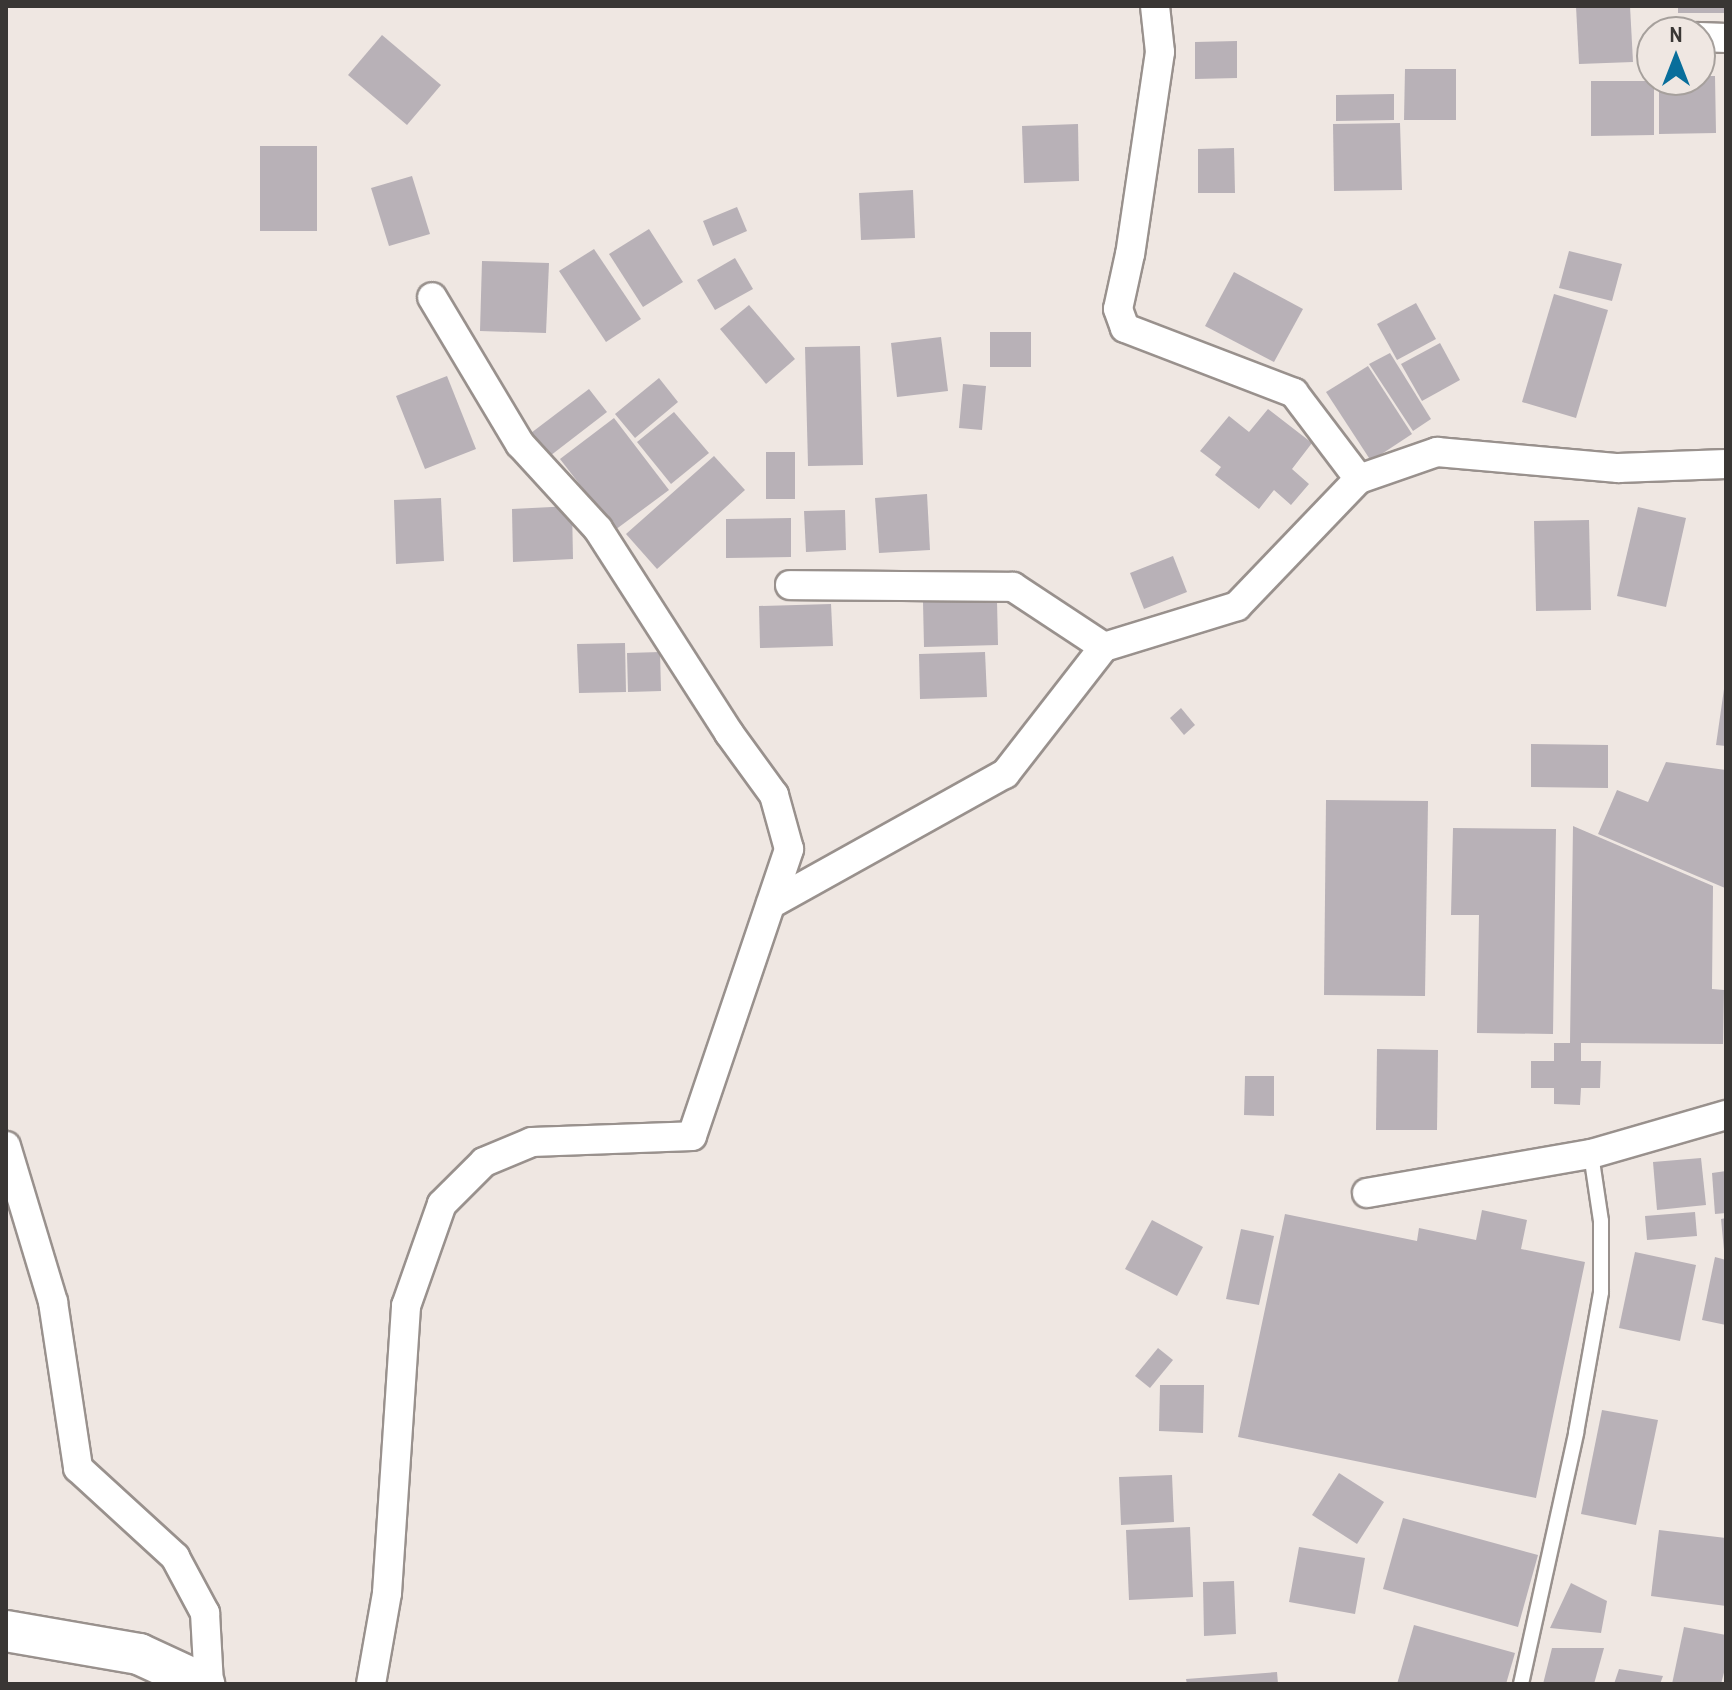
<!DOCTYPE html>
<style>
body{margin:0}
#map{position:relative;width:1732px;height:1690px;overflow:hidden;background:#efe7e2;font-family:"Archivo Narrow",sans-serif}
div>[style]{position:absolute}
.building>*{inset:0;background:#b8b1b7}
.roads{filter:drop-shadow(2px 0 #99918d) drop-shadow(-2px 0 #99918d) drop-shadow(0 2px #99918d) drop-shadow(0 -2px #99918d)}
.lane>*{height:14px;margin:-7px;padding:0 7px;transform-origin:7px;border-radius:7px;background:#fff}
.street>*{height:28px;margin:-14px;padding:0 14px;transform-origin:14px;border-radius:14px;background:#fff}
.secondary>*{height:40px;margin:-20px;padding:0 20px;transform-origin:20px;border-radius:20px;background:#fff}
span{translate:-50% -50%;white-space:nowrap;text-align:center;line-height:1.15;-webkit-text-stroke:6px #efe7e2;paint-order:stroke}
.frame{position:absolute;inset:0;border:8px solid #393634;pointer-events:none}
.north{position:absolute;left:1636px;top:16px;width:80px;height:80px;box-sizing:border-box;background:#efe7e2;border:2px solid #a6a09c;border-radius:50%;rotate:0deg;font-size:22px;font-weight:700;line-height:32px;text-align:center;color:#393634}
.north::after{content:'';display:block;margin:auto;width:28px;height:36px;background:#086e9b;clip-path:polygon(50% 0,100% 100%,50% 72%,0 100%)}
</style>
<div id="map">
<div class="building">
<div style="clip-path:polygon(1576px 6px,1630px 6px,1633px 62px,1579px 64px)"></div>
<div style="clip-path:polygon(1678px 6px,1726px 6px,1726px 13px,1678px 13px)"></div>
<div style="clip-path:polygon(382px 35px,441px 85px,407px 125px,348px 75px)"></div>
<div style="clip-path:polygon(1237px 41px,1237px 78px,1195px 79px,1195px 42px)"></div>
<div style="clip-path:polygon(1405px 69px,1456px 69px,1456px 120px,1404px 120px)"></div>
<div style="clip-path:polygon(1700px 76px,1715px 76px,1716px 133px,1659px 134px,1659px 80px,1700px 80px)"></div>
<div style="clip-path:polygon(1591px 81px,1654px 81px,1654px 135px,1591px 136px)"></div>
<div style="clip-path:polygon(1394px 94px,1394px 120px,1336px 121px,1336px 95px)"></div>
<div style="clip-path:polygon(1400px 123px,1402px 190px,1334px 191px,1333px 124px)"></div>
<div style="clip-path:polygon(1078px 124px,1079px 181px,1024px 183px,1022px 126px)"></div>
<div style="clip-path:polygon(260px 146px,317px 146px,317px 231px,260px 231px)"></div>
<div style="clip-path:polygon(1234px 148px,1235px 193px,1198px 193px,1198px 149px)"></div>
<div style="clip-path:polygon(412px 176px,430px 234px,389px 246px,371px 188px)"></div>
<div style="clip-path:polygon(913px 190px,915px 238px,861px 240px,859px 193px)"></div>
<div style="clip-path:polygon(737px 207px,747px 231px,713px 246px,703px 221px)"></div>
<div style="clip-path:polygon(649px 229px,683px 282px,643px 307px,609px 254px)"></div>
<div style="clip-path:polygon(594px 249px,641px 319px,606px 342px,559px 271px)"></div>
<div style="clip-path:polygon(1569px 251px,1622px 264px,1612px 301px,1559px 288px)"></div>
<div style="clip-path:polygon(735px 258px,753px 289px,715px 310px,697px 280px)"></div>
<div style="clip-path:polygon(482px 261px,549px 263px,546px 333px,480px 331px)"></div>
<div style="clip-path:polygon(1234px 272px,1303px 309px,1274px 362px,1205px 326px)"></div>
<div style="clip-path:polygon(1554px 294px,1608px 310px,1576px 418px,1522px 402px)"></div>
<div style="clip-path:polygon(1416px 303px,1436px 339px,1397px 360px,1377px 324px)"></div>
<div style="clip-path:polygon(749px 305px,795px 359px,766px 384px,720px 329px)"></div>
<div style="clip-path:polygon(990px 332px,1031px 332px,1031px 367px,990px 367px)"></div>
<div style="clip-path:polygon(941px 337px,948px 391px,897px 397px,891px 343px)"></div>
<div style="clip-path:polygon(1440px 343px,1460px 380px,1422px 401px,1401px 364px)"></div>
<div style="clip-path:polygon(860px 346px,863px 465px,808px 466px,805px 347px)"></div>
<div style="clip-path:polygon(1390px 353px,1431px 419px,1413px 431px,1369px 364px)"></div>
<div style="clip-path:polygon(1368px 366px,1412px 434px,1371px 461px,1326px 392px)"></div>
<div style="clip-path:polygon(447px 376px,476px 449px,425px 469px,396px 396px)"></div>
<div style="clip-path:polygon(659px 378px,678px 402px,635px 438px,615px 414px)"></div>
<div style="clip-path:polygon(963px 384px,986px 386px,982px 430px,959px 428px)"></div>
<div style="clip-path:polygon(589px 389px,607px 412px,546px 459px,527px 436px)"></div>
<div style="clip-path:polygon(1268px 409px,1312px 443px,1292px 469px,1309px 484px,1291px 505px,1274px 490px,1259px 509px,1215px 475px,1221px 467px,1200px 451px,1229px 416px,1249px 432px)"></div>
<div style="clip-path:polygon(674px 412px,709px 453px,671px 484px,637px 442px)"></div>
<div style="clip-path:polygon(614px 418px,669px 490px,615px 530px,560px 459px)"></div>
<div style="clip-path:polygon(766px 452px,795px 452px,795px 499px,766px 499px)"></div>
<div style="clip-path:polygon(714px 456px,745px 490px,657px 569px,626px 534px)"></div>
<div style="clip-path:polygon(927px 494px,930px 550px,879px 553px,875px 498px)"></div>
<div style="clip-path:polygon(441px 498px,444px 561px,396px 564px,394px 500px)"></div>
<div style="clip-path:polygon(572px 506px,573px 559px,513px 562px,512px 509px)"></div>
<div style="clip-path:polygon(1638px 507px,1686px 518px,1666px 607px,1617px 596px)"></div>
<div style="clip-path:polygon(845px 510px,846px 550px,806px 552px,804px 511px)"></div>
<div style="clip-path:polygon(791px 518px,791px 557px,726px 558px,726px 519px)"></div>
<div style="clip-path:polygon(1589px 520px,1591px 610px,1536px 611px,1534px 521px)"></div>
<div style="clip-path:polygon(1173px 556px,1187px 592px,1144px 609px,1130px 573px)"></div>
<div style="clip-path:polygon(997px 601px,998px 645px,924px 647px,923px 602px)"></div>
<div style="clip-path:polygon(831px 604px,833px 646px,760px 648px,759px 606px)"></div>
<div style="clip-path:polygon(625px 643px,626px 692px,579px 693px,577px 644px)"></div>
<div style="clip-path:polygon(660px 652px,661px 691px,628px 692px,627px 653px)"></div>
<div style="clip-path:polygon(985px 652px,987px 697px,920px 699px,919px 654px)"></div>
<div style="clip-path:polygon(1724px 689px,1726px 689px,1726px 746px,1716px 745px)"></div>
<div style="clip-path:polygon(1181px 708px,1195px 725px,1184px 735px,1170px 718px)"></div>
<div style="clip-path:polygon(1531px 744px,1608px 745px,1608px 788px,1531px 787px)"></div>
<div style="clip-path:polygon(1666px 762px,1726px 770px,1725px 888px,1598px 834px,1617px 790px,1648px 802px)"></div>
<div style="clip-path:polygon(1326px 800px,1428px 801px,1425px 996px,1324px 995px)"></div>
<div style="clip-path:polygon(1573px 826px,1713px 886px,1712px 989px,1724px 990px,1723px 1044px,1581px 1043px,1581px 1061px,1601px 1061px,1600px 1088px,1581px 1088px,1580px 1105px,1554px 1104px,1554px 1088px,1531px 1088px,1531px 1061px,1554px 1061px,1554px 1043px,1570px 1043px)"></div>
<div style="clip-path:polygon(1453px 828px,1556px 829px,1553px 1034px,1477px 1033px,1479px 915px,1451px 915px)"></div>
<div style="clip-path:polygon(1377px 1049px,1438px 1050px,1437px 1130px,1376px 1130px)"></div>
<div style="clip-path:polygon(1245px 1076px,1274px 1076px,1274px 1116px,1244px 1115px)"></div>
<div style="clip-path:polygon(1701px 1158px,1706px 1205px,1657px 1210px,1653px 1162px)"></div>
<div style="clip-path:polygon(1726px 1171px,1726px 1213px,1715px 1214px,1712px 1173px)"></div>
<div style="clip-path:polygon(1482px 1210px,1527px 1220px,1521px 1249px,1585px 1262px,1536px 1498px,1238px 1437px,1285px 1214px,1417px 1241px,1419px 1228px,1476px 1240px)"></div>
<div style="clip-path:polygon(1695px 1212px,1697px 1236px,1647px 1240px,1645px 1216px)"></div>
<div style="clip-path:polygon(1726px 1218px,1726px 1250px,1724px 1250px,1721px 1219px)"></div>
<div style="clip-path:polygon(1152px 1220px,1203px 1247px,1177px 1296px,1125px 1269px)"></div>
<div style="clip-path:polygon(1241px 1229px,1274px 1236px,1259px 1305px,1226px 1299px)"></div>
<div style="clip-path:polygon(1635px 1252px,1696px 1265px,1680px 1341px,1619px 1328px)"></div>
<div style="clip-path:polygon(1715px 1257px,1726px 1260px,1726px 1325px,1702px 1320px)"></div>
<div style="clip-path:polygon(1158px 1348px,1173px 1360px,1150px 1388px,1135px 1376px)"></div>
<div style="clip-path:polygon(1160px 1385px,1204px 1385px,1203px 1433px,1159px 1431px)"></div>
<div style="clip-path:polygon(1602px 1410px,1658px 1420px,1636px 1525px,1581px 1514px)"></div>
<div style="clip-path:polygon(1339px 1473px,1384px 1502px,1357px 1544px,1312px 1515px)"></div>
<div style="clip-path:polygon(1172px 1475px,1174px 1522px,1121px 1525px,1119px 1477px)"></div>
<div style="clip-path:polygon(1403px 1518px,1538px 1555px,1518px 1627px,1383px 1589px)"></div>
<div style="clip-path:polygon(1190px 1527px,1193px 1597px,1129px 1600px,1126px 1530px)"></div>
<div style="clip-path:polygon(1659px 1530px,1726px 1538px,1726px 1606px,1651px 1596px)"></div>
<div style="clip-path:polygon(1299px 1547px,1365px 1558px,1355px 1614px,1289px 1602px)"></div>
<div style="clip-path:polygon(1234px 1581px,1236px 1634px,1204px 1636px,1203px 1582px)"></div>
<div style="clip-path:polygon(1571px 1583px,1607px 1601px,1601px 1633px,1550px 1628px)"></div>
<div style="clip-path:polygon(1414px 1625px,1515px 1653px,1506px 1684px,1397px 1684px)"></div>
<div style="clip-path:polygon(1684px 1627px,1726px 1635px,1726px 1665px,1721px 1684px,1672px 1684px)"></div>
<div style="clip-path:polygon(1552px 1648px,1604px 1648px,1594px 1684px,1543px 1684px)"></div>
<div style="clip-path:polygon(1619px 1669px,1663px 1676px,1660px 1684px,1614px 1684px)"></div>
<div style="clip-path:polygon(1277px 1672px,1278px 1684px,1187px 1684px,1186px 1679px)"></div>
</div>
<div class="roads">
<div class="lane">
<div style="left:1521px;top:1684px;width:257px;rotate:-77.6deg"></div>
<div style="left:1576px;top:1433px;width:143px;rotate:-79.9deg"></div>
<div style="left:1601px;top:1292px;width:71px;rotate:-90deg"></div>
<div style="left:1601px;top:1221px;width:68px;rotate:-98.5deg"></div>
</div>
<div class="street">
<div style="left:1155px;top:6px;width:46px;rotate:83.8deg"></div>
<div style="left:1160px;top:52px;width:204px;rotate:98.4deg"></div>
<div style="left:1130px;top:254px;width:56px;rotate:102.3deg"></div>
<div style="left:1118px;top:309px;width:20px;rotate:70deg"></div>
<div style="left:1125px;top:328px;width:181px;rotate:21deg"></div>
<div style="left:1294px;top:393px;width:108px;rotate:52.9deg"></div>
<div style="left:1700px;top:37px;width:26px;rotate:2deg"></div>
<div style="left:790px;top:585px;width:223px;rotate:0.5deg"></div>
<div style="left:1013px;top:587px;width:109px;rotate:33.4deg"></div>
<div style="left:771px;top:904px;width:268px;rotate:-29.1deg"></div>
<div style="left:1005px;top:774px;width:161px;rotate:-52.1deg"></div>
<div style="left:1104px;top:647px;width:139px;rotate:-17.1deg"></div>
<div style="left:1237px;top:606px;width:176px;rotate:-46.2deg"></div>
<div style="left:1359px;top:479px;width:83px;rotate:-19.1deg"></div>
<div style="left:1437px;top:452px;width:182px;rotate:5.1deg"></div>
<div style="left:1618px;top:468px;width:108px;rotate:-2.1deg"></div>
<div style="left:6px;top:1146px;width:163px;rotate:73.2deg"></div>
<div style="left:53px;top:1302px;width:168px;rotate:81.4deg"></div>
<div style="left:78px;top:1468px;width:132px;rotate:42.5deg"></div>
<div style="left:175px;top:1557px;width:64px;rotate:61.8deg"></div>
<div style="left:205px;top:1613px;width:71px;rotate:86.8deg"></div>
<div style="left:1367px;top:1193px;width:227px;rotate:-9.9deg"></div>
<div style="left:1591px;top:1154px;width:141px;rotate:-16.1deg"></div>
<div style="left:371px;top:1684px;width:92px;rotate:-80deg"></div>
<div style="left:387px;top:1593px;width:288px;rotate:-86.2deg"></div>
<div style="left:406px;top:1306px;width:108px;rotate:-70.6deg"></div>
<div style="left:442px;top:1204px;width:59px;rotate:-45deg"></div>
<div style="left:484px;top:1162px;width:52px;rotate:-22.6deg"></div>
<div style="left:532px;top:1142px;width:160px;rotate:-2.1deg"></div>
<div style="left:692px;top:1136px;width:303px;rotate:-71.3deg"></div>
<div style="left:789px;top:849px;width:56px;rotate:-105.5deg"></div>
<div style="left:774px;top:795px;width:77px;rotate:-126deg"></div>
<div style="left:729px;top:733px;width:242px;rotate:-122.7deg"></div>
<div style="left:598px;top:529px;width:115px;rotate:-132.5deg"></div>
<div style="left:520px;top:444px;width:171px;rotate:-120.9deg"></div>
</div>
<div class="secondary">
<div style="left:6px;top:1631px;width:135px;rotate:9.8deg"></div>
<div style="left:139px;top:1654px;width:72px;rotate:24.8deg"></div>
</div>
</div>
<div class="frame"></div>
<div class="north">N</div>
</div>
